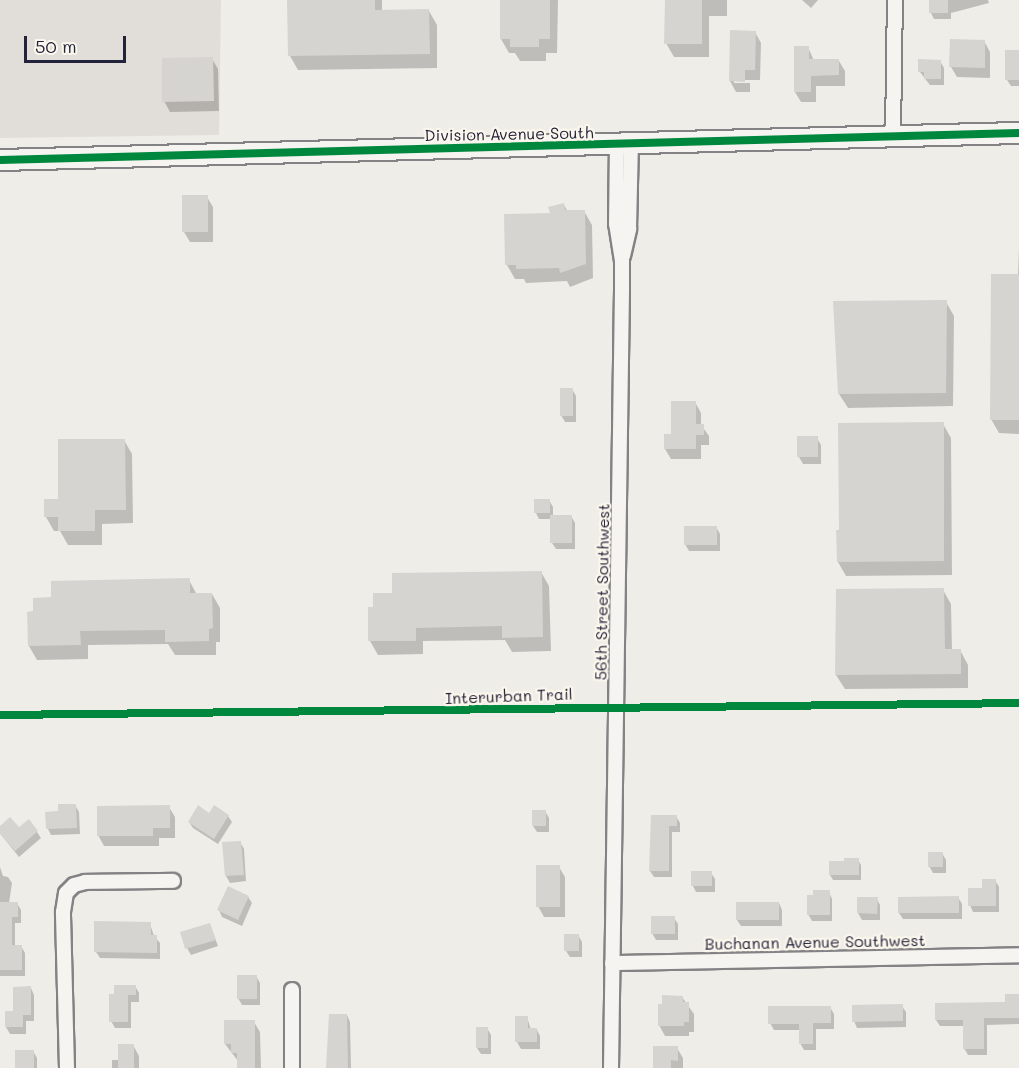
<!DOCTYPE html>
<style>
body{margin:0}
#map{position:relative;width:1019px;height:1068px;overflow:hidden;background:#efede8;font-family:Mali,sans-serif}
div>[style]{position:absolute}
.built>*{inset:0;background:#e1ded9}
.shadow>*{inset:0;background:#0003}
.building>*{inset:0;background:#d6d4d1}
.roads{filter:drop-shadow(2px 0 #838284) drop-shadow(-2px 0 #838284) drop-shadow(0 2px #838284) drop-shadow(0 -2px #838284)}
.minor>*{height:14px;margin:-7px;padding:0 7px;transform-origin:7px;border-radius:7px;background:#f5f4f0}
.primary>*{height:20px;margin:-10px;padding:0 10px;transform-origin:10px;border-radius:10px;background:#f5f4f0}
.cycleway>*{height:8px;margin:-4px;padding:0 4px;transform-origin:4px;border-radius:4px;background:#00873e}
span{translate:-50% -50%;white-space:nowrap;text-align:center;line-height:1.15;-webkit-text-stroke:4.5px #fbf7ec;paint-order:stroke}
.street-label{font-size:16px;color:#22223b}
.scale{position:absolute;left:24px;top:36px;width:102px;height:27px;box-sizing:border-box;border:3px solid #22223b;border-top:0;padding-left:8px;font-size:18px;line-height:21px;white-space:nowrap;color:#22223b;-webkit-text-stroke:4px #fbf7ec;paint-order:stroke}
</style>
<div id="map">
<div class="built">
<div style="clip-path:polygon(0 0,221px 0,219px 135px,0 138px)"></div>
</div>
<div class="shadow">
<div style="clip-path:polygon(289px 0,382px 0,382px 11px,429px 11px,437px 25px,437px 68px,298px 70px,290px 56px)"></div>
<div style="clip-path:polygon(501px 0,558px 0,557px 53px,546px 53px,546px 61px,520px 61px,515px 53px,509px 53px,501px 39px)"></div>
<div style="clip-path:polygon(680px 0,727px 0,727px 16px,709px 16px,709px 57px,674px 57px,666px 43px)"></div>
<div style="clip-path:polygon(802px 0,818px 0,811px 8px)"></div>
<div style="clip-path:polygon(931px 0,988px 0,989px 3px,951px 13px,951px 19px,934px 19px,931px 13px)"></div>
<div style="clip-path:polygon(755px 32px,761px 43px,760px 80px,734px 80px,734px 83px,750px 83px,750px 92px,736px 92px,730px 81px)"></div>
<div style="clip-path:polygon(984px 41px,990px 52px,990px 78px,957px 77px,951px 67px)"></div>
<div style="clip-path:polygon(808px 47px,814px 61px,839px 61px,845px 71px,845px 86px,816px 86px,816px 102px,801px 102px,795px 92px)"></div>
<div style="clip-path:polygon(1019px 51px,1019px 86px,1011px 86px,1007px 80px)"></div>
<div style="clip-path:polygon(212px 59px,218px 69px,219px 111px,170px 112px,164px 101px)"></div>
<div style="clip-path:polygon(940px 61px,944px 68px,944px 85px,930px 85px,920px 72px)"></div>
<div style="clip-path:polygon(207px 197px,213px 207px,213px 242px,190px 242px,184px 232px)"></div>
<div style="clip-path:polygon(564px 205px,568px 212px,584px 211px,592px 225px,593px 278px,570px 287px,567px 281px,526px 283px,524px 279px,515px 279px,507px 265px)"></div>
<div style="clip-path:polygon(1019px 247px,1019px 434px,999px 433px,991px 419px,1018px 276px)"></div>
<div style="clip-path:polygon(946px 302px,954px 316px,953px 406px,848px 408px,839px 394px,835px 303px)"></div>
<div style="clip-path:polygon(572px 389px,576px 396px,576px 422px,565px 422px,561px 415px)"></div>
<div style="clip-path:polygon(695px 402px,701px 413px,701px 425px,709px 436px,709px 445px,701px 445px,701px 459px,671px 459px,665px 449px)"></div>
<div style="clip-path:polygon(943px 424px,951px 438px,952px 575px,846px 576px,838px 562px,838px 531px,841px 531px)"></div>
<div style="clip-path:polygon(817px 438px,821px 445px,821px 464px,803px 464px,799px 457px)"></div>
<div style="clip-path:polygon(124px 440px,132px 454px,133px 523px,102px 524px,102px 545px,68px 545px,60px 531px,54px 531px,46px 517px)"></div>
<div style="clip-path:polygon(549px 500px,553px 507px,553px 516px,571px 516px,575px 523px,575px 549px,556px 549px,552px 543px,552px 519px,539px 519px,536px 513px)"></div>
<div style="clip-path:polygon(716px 527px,720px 534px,720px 551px,689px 551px,685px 544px)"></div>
<div style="clip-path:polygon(541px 572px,549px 586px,551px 651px,512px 652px,505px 640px,423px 641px,423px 654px,378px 655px,370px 641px,375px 609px,394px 594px)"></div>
<div style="clip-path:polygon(189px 580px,197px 595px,212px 594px,220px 608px,220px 642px,216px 642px,216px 655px,175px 655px,168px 644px,88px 645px,88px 659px,37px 660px,29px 646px,35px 613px,53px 599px)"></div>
<div style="clip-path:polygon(943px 590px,951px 604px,952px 651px,960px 650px,968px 665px,968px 688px,845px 689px,836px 675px)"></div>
<div style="clip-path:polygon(75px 805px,79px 812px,80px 834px,51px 835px,48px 829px,59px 813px)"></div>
<div style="clip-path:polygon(169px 807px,175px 817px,175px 838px,159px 838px,159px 846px,104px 846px,98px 835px)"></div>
<div style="clip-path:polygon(545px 811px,549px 818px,549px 832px,537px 832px,533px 826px)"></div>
<div style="clip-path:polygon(210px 815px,228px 816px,232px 822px,218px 844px,193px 828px,189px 822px)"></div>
<div style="clip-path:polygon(653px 816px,676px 816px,680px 823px,680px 832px,672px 832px,672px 877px,654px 877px,650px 871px)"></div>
<div style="clip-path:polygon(0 828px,37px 832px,41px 838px,19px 857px,2px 836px)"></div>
<div style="clip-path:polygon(240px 842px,244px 849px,246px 881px,230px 883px,226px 876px,224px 844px)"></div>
<div style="clip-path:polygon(942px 853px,946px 860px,946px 873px,933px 873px,929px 866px)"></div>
<div style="clip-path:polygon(858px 860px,861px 865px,861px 880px,833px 880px,830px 875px,830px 862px)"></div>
<div style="clip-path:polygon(0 867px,3px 876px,8px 877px,12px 883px,9px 903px,17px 903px,21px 910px,21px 923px,15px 923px,15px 946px,21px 946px,25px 953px,25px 976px,0 976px)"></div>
<div style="clip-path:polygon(559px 867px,565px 877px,565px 917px,544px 917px,538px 906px)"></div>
<div style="clip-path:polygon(711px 873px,715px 879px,715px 892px,696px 892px,693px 886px)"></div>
<div style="clip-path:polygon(995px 880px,999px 887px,999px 912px,973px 912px,970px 905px)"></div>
<div style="clip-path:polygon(829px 892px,832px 899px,832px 921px,812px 921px,808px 914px)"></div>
<div style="clip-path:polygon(248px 897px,252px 903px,242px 926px,222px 917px,219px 910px)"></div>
<div style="clip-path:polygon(958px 897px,962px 904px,962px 919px,903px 919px,899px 913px)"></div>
<div style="clip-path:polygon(877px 899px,880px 905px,880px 920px,862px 920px,858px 913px)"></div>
<div style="clip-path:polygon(779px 903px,782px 910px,782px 926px,741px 926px,737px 920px)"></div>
<div style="clip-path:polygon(674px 918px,678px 924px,678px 940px,656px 940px,652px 933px)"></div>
<div style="clip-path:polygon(150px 924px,154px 936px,160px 943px,160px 959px,100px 958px,96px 952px)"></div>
<div style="clip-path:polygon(210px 925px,218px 946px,191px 955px,187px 948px)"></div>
<div style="clip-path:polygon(578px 935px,582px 942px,582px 957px,570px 957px,566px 951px)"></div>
<div style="clip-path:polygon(256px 976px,260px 983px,260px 1005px,242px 1005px,238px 998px)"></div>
<div style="clip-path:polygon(135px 986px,139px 993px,139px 1002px,131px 1002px,131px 1028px,115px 1028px,111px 1021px,115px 995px)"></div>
<div style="clip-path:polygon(31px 988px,34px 995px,34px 1021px,26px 1021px,26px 1034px,10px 1034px,6px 1027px)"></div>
<div style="clip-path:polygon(1019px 996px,1019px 1024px,987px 1025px,987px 1055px,968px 1055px,964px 1048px,964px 1026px,940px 1026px,936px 1020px,1007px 1003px)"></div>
<div style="clip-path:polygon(682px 997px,694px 1014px,694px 1032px,689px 1032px,689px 1036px,665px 1036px,659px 1025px)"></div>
<div style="clip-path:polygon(902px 1006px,906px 1012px,906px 1027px,857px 1028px,854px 1021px)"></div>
<div style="clip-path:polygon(830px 1007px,834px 1014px,834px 1029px,816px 1029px,816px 1050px,804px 1050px,800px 1043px,800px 1030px,774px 1030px,770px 1023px)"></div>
<div style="clip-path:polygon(347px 1015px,350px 1022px,351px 1068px,328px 1068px)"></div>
<div style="clip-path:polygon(517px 1017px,527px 1017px,531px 1030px,537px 1030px,540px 1036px,540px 1049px,521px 1049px,517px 1042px)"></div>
<div style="clip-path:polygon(254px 1022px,260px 1032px,261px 1068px,238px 1068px,238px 1061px,225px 1044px)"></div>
<div style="clip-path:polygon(487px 1028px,491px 1035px,491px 1054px,481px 1054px,477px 1048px)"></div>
<div style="clip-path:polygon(133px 1045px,139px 1056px,139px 1068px,112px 1068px,112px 1060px,119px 1060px)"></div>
<div style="clip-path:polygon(677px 1048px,683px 1058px,683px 1068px,654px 1068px)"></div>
<div style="clip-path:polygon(33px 1051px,37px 1058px,37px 1068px,16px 1068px)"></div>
</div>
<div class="building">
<div style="clip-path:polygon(287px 0,375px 0,375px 10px,429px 9px,430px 54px,288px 56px)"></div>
<div style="clip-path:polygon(500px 0,550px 0,550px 39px,539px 39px,539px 47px,510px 47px,510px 39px,500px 39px)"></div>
<div style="clip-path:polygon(665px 0,702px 0,702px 44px,664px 44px)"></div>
<div style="clip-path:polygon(929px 0,948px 0,948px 13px,929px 13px)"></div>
<div style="clip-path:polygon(730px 30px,756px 31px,755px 70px,745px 70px,745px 82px,729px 81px)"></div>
<div style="clip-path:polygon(950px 39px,985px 40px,985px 68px,949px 67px)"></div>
<div style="clip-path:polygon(794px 46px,809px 46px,809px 59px,839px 59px,839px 75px,811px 76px,811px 92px,794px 92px)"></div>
<div style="clip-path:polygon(1005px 50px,1019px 50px,1019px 80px,1005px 80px)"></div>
<div style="clip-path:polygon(213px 57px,214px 101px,162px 102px,162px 58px)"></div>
<div style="clip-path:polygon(918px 59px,941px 60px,941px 79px,924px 79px,924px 72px,918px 72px)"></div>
<div style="clip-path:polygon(182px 195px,208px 195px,208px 232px,182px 232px)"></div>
<div style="clip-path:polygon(564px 203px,565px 210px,585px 210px,586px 264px,560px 273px,559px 268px,516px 269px,516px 265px,505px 265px,504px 214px,550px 213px,548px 207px)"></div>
<div style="clip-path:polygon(991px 274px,1019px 274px,1019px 420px,990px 420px)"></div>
<div style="clip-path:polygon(947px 300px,946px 393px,838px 394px,833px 301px)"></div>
<div style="clip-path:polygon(560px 388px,573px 388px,573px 416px,560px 416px)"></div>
<div style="clip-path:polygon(671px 401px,696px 401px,696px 424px,704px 424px,704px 435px,696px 435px,696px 449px,664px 449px,664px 434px,671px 434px)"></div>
<div style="clip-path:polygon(944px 422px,944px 561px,837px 562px,836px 530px,839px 530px,838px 423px)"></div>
<div style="clip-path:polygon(797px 436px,818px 436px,818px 457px,797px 457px)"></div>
<div style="clip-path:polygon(58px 439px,125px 439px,126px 510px,95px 510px,95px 531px,58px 531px,58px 517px,44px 517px,44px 499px,58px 499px)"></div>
<div style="clip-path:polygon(534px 499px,550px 499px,550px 513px,534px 513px)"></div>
<div style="clip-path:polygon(550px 515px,572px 515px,572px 543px,550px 543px)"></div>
<div style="clip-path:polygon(684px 526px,717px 526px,717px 545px,684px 545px)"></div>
<div style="clip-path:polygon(542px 571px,543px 637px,502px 638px,502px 626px,416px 628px,416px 641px,368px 641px,368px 607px,373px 607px,373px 593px,392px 593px,392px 573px)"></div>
<div style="clip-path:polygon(190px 578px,190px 593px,212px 593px,213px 628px,209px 629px,209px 641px,165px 642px,165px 630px,80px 631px,81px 645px,28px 646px,27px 612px,33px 611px,33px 598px,51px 597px,51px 581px)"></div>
<div style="clip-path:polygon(944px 588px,945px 649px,961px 649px,961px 674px,835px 675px,836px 589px)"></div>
<div style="clip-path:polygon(58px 804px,76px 804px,77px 828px,46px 829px,45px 812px,58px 811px)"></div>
<div style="clip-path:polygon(170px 805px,170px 828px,153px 828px,153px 836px,97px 836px,97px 806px)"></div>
<div style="clip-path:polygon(198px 805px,209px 813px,214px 805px,229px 815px,214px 839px,188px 822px)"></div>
<div style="clip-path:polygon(532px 810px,546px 810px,546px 826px,532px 826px)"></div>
<div style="clip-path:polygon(651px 815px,677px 815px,677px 826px,669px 826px,669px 871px,649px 871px)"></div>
<div style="clip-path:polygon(10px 817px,19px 827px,29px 819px,38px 831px,15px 851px,0 834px,0 826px)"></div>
<div style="clip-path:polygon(241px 841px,244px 875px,225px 876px,222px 842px)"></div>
<div style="clip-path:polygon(928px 852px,943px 852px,943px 867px,928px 867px)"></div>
<div style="clip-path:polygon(844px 858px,859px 858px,859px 875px,829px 875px,829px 861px,844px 861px)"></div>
<div style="clip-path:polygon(536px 865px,560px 865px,560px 907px,536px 907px)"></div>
<div style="clip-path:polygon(691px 871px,712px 871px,712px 886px,691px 886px)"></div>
<div style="clip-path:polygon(982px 879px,996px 879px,996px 906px,968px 906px,968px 888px,982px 888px)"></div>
<div style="clip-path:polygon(228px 886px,249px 896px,238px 920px,217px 910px)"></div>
<div style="clip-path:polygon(813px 890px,830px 890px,830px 915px,807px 915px,807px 895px,813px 895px)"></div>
<div style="clip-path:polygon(959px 896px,959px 913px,898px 913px,898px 897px)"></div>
<div style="clip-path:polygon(857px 897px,878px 897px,877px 914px,857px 913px)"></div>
<div style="clip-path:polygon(0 902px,18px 902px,18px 917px,12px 917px,12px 945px,22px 945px,22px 970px,0 970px)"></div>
<div style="clip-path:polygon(736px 902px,779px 902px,779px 920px,736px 920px)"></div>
<div style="clip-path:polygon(651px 916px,675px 916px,675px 934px,651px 934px)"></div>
<div style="clip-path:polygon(94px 921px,151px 922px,151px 935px,157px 935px,157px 953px,94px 952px)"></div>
<div style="clip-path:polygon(210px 923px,216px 940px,185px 949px,180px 932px)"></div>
<div style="clip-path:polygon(564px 934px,579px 934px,579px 951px,564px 951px)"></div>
<div style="clip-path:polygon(237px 975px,257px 975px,257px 999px,237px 999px)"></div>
<div style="clip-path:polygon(114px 985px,136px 985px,136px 995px,128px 995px,128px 1022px,109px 1022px,109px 994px,114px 994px)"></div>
<div style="clip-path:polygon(31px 986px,31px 1015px,23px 1015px,23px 1027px,5px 1027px,5px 1011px,13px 1011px,13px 987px)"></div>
<div style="clip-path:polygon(1005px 994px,1019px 994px,1019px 1018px,984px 1018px,984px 1049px,963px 1049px,963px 1020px,935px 1020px,935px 1003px,1005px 1002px)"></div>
<div style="clip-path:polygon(662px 995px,683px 996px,683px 1002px,689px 1002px,689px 1022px,684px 1022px,684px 1026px,658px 1026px,658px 1004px,662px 1004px)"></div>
<div style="clip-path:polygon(903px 1004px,903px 1021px,852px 1022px,852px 1005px)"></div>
<div style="clip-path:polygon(768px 1006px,831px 1006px,831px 1023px,813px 1023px,813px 1044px,799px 1044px,799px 1024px,768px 1024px)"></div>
<div style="clip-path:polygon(329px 1014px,347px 1014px,348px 1068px,326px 1068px)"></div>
<div style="clip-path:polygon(515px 1016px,528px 1016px,528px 1028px,537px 1028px,537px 1042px,515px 1042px)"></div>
<div style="clip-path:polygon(224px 1020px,255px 1020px,255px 1068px,237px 1068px,237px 1053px,231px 1053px,231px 1044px,224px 1044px)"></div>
<div style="clip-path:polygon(476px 1027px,488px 1027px,488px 1048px,476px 1048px)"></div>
<div style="clip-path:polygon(118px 1044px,134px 1044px,134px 1068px,118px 1068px)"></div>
<div style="clip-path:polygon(653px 1046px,678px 1046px,678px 1061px,671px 1060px,671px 1068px,653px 1068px)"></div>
<div style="clip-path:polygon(15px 1050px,34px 1050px,34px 1068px,15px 1068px)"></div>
</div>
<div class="roads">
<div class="minor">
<div style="left:893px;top:136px;width:136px;rotate:-89.2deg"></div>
<div style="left:623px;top:256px;width:28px;rotate:-77deg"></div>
<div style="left:629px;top:229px;width:85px;rotate:-88.7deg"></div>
<div style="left:612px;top:963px;width:407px;rotate:-1.1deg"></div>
<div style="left:67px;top:1068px;width:156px;rotate:-91.5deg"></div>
<div style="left:63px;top:912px;width:19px;rotate:-81deg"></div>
<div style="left:66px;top:893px;width:11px;rotate:-45deg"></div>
<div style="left:74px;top:885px;width:11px;rotate:-15deg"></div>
<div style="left:85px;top:882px;width:88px;rotate:-0.7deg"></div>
<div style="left:292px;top:1068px;width:78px;rotate:-90deg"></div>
<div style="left:611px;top:1068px;width:777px;rotate:-89.19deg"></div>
<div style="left:622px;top:291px;width:30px;rotate:-90deg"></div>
<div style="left:622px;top:261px;width:37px;rotate:-99deg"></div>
<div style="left:616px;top:224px;width:79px;rotate:-89.3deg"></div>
</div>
<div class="primary">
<div style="left:0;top:160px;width:1019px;rotate:-1.52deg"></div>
</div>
</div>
<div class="cycleway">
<div style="left:0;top:160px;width:1019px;rotate:-1.52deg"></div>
<div style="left:0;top:715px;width:1019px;rotate:-0.67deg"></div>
</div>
<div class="street-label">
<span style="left:509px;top:134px;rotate:-1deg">Division Avenue South</span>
<span style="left:602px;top:592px;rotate:-89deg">56th Street Southwest</span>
<span style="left:509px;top:696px;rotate:-2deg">Interurban Trail</span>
<span style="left:815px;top:942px;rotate:-1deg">Buchanan Avenue Southwest</span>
</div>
<div class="scale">50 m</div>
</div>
